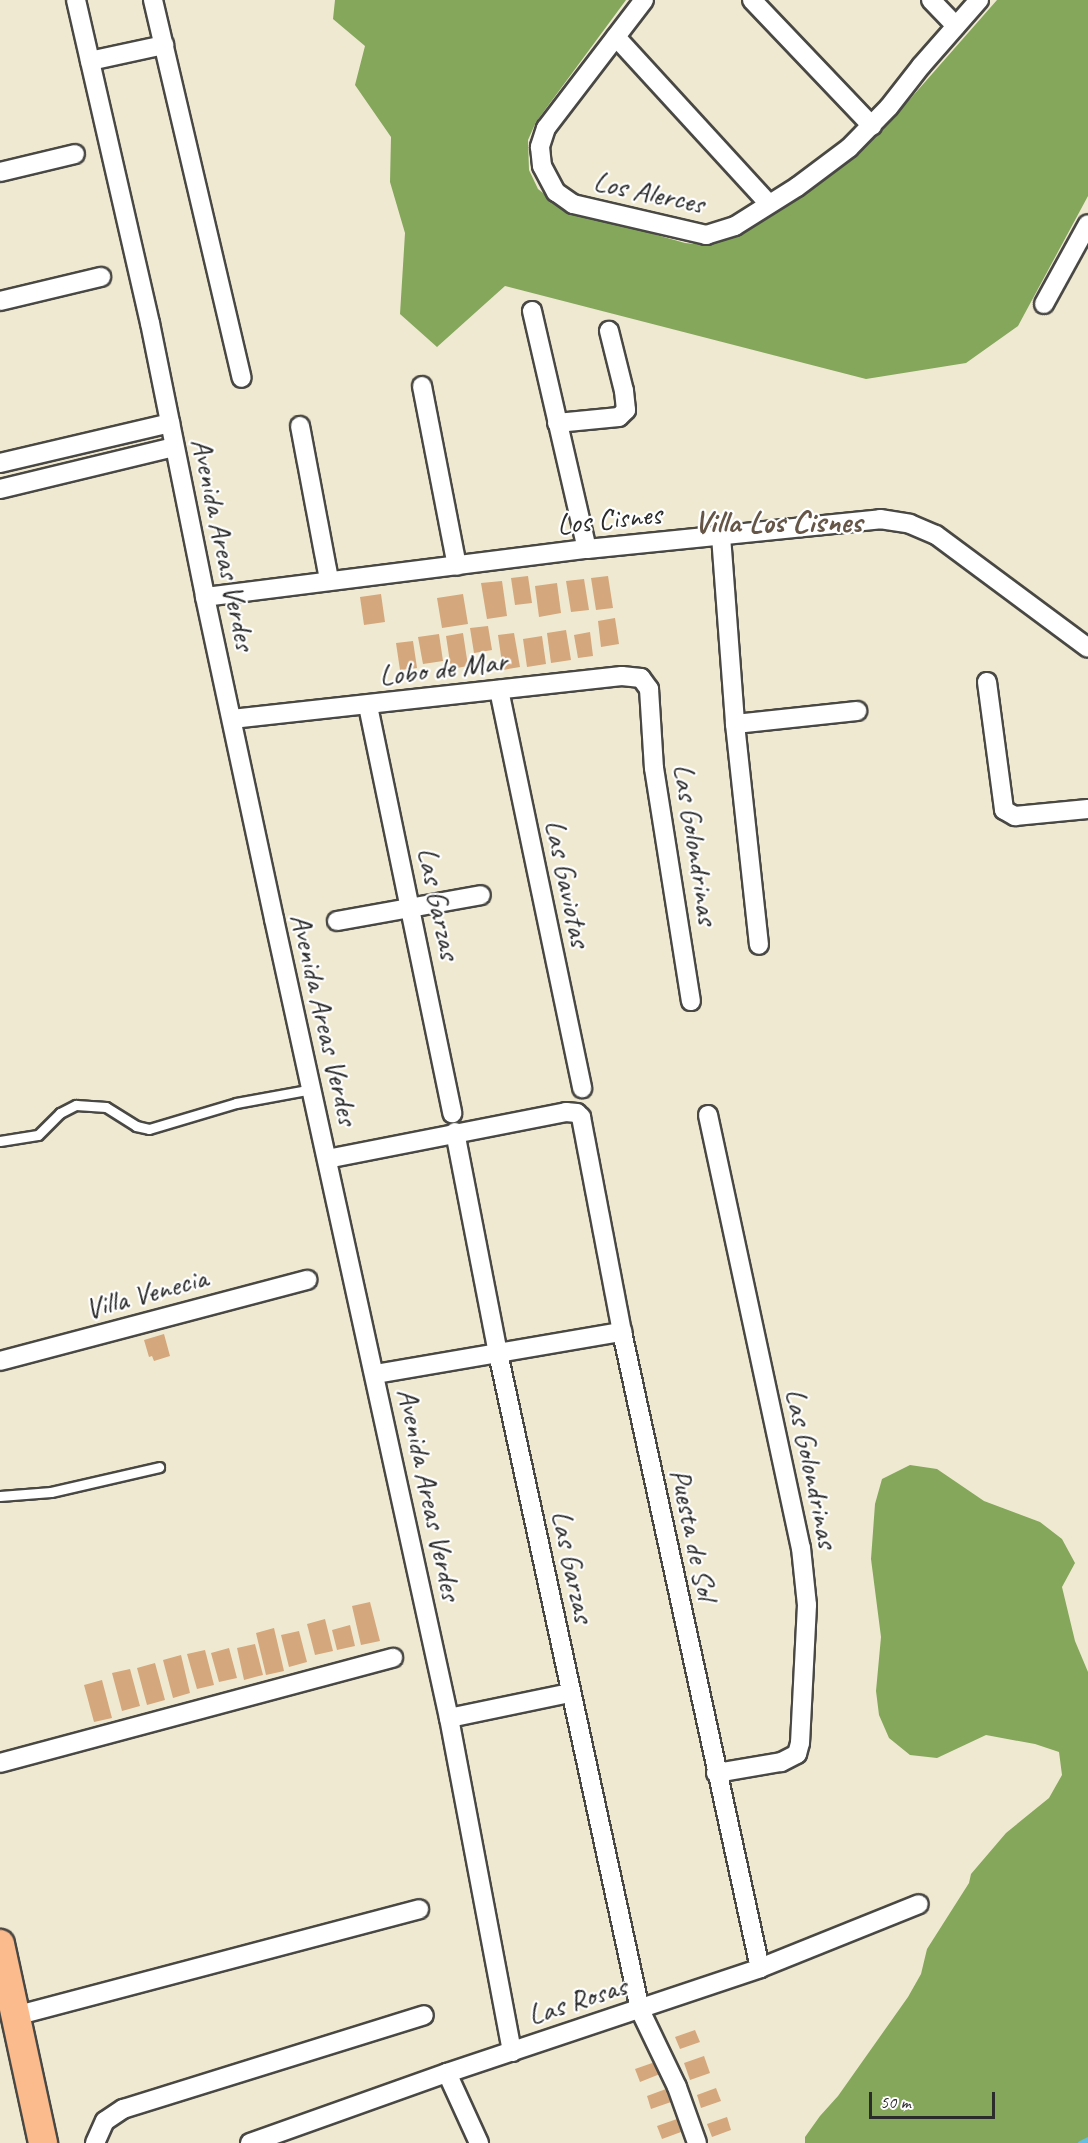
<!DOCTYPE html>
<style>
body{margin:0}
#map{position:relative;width:1088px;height:2143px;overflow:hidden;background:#f0e9d1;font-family:Caveat,sans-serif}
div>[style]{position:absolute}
.forest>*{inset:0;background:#84a75c}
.stream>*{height:5px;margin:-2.5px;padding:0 2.5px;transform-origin:2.5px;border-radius:2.5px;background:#65bde2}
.building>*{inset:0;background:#d4a77c}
.roads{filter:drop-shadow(2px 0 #494844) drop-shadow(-2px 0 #494844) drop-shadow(0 2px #494844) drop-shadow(0 -2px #494844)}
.service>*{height:9px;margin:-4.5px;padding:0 4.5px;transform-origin:4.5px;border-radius:4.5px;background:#fff}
.minor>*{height:18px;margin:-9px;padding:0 9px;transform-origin:9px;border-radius:9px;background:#fff}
.primary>*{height:28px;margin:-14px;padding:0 14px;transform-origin:14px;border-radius:14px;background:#fbbb8c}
span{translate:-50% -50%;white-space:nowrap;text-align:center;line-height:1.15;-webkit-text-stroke:4.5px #fff;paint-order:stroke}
.street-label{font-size:30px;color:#2b2b2b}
.neighbourhood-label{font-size:32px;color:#665647;font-weight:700}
.scale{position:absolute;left:869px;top:2092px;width:126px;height:27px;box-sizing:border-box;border:3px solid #2b2b2b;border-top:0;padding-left:8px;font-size:18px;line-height:21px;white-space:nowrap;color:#2b2b2b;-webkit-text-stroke:4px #fff;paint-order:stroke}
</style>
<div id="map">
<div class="forest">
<div style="clip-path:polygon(335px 0,626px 0,536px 122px,528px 140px,529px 170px,538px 189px,562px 208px,685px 243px,706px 245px,730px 239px,774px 214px,836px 171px,889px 123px,997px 0,1088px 0,1088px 196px,1018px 326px,966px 363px,866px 379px,505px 286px,437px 347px,400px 314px,405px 233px,390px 182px,391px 137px,355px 85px,365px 46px,333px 19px)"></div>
<div style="clip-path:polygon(910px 1465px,937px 1469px,984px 1501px,1040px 1522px,1062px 1539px,1075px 1563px,1062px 1587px,1075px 1641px,1088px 1672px,1088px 2143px,805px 2143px,805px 2137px,820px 2116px,838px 2096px,908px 1997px,921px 1974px,927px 1949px,969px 1883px,971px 1874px,1006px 1833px,1049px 1798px,1062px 1775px,1059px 1752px,1035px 1744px,986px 1735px,937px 1758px,910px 1755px,889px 1738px,879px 1715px,876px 1691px,881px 1637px,871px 1559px,875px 1504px,882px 1479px)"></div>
</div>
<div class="stream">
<div style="left:1080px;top:2143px;width:9px;rotate:-27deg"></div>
</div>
<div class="building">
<div style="clip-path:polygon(528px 576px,532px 603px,515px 605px,511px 578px)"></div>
<div style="clip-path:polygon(608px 576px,613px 608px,596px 610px,591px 578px)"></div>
<div style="clip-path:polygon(584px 579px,589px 610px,571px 612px,566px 581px)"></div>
<div style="clip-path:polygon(502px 581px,507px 616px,487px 619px,481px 583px)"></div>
<div style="clip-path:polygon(557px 583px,561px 613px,539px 617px,535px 586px)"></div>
<div style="clip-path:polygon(381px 594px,385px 622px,364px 625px,360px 597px)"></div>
<div style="clip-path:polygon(463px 594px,468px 624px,442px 628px,437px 598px)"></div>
<div style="clip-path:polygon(615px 618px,619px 644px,601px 647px,598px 621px)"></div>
<div style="clip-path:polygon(488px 626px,492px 650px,474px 653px,470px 628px)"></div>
<div style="clip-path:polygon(566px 630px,571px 660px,551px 663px,547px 633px)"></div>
<div style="clip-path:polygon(590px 632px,593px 656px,578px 658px,574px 635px)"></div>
<div style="clip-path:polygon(463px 633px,468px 666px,451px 669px,446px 636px)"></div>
<div style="clip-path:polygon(514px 633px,520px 667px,503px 670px,498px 635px)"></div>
<div style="clip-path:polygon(439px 634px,443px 661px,423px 664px,418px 637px)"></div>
<div style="clip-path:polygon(542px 636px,546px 664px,527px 667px,523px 639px)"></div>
<div style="clip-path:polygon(413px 641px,417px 668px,400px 670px,396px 643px)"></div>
<div style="clip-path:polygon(164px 1334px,170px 1356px,154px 1361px,152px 1356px,149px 1357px,144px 1340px)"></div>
<div style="clip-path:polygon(370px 1602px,380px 1641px,361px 1645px,352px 1606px)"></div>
<div style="clip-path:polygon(325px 1619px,333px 1651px,315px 1655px,307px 1624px)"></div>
<div style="clip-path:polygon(350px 1625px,355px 1646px,337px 1650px,332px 1630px)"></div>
<div style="clip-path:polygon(274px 1628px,284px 1671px,266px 1675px,256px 1633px)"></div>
<div style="clip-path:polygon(299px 1631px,307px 1662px,289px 1667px,281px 1635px)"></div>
<div style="clip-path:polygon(255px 1644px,263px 1675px,244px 1680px,237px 1648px)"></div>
<div style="clip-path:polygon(229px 1648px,237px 1678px,219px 1682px,211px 1653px)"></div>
<div style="clip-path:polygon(205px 1650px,214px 1685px,197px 1689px,187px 1654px)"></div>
<div style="clip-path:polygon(181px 1655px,190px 1693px,173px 1698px,163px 1660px)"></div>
<div style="clip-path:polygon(155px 1663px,165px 1700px,147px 1705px,137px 1668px)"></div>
<div style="clip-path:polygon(130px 1669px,140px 1706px,122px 1711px,112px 1673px)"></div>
<div style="clip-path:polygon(102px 1680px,112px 1718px,94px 1722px,84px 1685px)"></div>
<div style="clip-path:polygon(695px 2030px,700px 2042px,680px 2049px,675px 2037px)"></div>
<div style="clip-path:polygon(704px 2056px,710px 2073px,690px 2080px,684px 2063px)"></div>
<div style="clip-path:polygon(655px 2062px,660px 2074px,640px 2082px,635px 2069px)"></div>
<div style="clip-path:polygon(716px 2088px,721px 2101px,701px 2108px,697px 2095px)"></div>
<div style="clip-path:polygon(666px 2089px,671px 2102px,651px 2109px,647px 2096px)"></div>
<div style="clip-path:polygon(727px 2117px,731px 2130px,712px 2137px,707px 2124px)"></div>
<div style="clip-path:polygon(677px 2119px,681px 2132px,662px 2139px,657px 2126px)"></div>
</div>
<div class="roads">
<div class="service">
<div style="left:0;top:1141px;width:38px;rotate:-9deg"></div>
<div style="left:38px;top:1135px;width:31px;rotate:-45deg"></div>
<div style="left:60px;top:1113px;width:18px;rotate:-27deg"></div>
<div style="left:76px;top:1105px;width:30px;rotate:4deg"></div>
<div style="left:106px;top:1107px;width:36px;rotate:32deg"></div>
<div style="left:136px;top:1126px;width:13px;rotate:13deg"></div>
<div style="left:149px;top:1129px;width:91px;rotate:-16.6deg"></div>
<div style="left:236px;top:1103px;width:77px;rotate:-10.4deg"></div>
<div style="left:0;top:1496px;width:51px;rotate:-4.5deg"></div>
<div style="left:51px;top:1492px;width:111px;rotate:-13deg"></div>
</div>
<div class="minor">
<div style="left:76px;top:0;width:331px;rotate:77.1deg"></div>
<div style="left:150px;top:323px;width:279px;rotate:78.6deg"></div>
<div style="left:205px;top:597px;width:329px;rotate:77.9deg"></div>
<div style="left:274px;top:919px;width:818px;rotate:77.65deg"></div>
<div style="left:449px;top:1718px;width:340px;rotate:79.3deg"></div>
<div style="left:153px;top:0;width:388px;rotate:76.8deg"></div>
<div style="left:644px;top:0;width:161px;rotate:127.4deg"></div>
<div style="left:546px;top:128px;width:20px;rotate:108deg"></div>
<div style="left:540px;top:147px;width:19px;rotate:84deg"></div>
<div style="left:542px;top:166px;width:30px;rotate:62deg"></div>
<div style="left:556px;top:192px;width:21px;rotate:35deg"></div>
<div style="left:573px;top:204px;width:137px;rotate:13.1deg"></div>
<div style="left:706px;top:235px;width:30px;rotate:-17deg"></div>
<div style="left:735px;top:226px;width:73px;rotate:-32.2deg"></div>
<div style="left:797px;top:187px;width:65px;rotate:-36.9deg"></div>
<div style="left:849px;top:148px;width:57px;rotate:-45.7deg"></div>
<div style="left:889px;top:107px;width:52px;rotate:-52deg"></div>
<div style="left:921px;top:66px;width:88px;rotate:-48.7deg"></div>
<div style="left:752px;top:0;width:174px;rotate:46.4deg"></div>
<div style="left:931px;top:0;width:36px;rotate:46deg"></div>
<div style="left:616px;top:37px;width:226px;rotate:47.5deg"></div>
<div style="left:90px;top:61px;width:76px;rotate:-12.2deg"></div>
<div style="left:0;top:172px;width:77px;rotate:-13.5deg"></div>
<div style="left:0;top:301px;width:104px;rotate:-13.4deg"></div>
<div style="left:1044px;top:304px;width:91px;rotate:-61.2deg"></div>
<div style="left:532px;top:311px;width:244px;rotate:77deg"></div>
<div style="left:422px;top:386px;width:183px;rotate:79deg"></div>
<div style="left:557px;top:423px;width:62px;rotate:-5.5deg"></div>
<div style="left:619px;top:417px;width:10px;rotate:-45deg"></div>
<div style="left:626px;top:410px;width:19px;rotate:-96deg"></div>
<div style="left:624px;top:391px;width:62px;rotate:-104deg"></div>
<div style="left:300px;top:426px;width:157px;rotate:79.3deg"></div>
<div style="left:0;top:463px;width:175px;rotate:-13.2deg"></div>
<div style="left:0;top:489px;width:179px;rotate:-13.6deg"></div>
<div style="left:721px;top:536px;width:189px;rotate:85.7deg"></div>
<div style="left:735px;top:724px;width:222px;rotate:83.8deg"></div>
<div style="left:205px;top:597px;width:385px;rotate:-7.2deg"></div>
<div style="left:587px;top:549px;width:295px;rotate:-5.8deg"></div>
<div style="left:880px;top:519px;width:30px;rotate:9deg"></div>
<div style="left:910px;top:524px;width:28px;rotate:23deg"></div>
<div style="left:936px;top:535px;width:189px;rotate:36.6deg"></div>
<div style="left:987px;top:682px;width:129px;rotate:82.4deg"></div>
<div style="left:1004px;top:810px;width:13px;rotate:29deg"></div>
<div style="left:1015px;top:816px;width:73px;rotate:-5.5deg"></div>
<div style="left:499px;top:690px;width:407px;rotate:78.2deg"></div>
<div style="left:368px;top:706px;width:416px;rotate:78.3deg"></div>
<div style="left:232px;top:719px;width:392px;rotate:-6.3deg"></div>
<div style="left:622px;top:676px;width:19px;rotate:6deg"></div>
<div style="left:641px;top:678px;width:14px;rotate:54deg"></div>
<div style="left:649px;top:689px;width:79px;rotate:86.4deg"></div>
<div style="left:654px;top:768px;width:236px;rotate:81deg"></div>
<div style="left:735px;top:724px;width:123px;rotate:-6.1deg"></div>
<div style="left:337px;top:921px;width:146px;rotate:-10.2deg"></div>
<div style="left:708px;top:1115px;width:443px;rotate:77.9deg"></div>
<div style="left:801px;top:1548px;width:57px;rotate:84deg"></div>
<div style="left:807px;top:1605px;width:138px;rotate:92.9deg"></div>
<div style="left:800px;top:1743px;width:11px;rotate:105deg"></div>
<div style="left:797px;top:1754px;width:18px;rotate:153deg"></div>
<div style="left:781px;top:1762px;width:66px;rotate:170.4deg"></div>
<div style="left:455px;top:1132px;width:225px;rotate:79deg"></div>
<div style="left:498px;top:1353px;width:672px;rotate:77.8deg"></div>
<div style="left:640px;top:2010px;width:85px;rotate:64.3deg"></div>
<div style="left:677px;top:2087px;width:59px;rotate:70.3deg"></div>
<div style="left:327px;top:1159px;width:244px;rotate:-11.1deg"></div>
<div style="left:566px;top:1112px;width:11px;rotate:5deg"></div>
<div style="left:577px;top:1113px;width:6px;rotate:45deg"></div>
<div style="left:581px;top:1117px;width:219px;rotate:79.2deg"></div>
<div style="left:622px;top:1332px;width:651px;rotate:77.76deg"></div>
<div style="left:0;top:1361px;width:318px;rotate:-14.8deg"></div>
<div style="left:375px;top:1374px;width:251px;rotate:-9.7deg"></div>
<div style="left:449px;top:1718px;width:124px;rotate:-11.7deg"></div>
<div style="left:0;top:1763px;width:407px;rotate:-15deg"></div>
<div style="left:15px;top:2016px;width:418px;rotate:-14.8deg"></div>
<div style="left:447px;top:2073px;width:77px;rotate:65.4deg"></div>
<div style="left:95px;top:2143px;width:24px;rotate:-66deg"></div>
<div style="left:105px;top:2121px;width:22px;rotate:-34deg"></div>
<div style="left:123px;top:2109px;width:315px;rotate:-17.3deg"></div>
<div style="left:250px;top:2143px;width:209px;rotate:-19.6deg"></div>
<div style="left:447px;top:2073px;width:330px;rotate:-18.5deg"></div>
<div style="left:760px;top:1968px;width:171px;rotate:-21.9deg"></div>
</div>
<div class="primary">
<div style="left:0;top:1944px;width:204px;rotate:77.8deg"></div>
</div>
</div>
<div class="street-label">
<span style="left:649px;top:192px;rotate:12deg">Los Alerces</span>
<span style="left:609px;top:519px;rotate:-6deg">Los Cisnes</span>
<span style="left:224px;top:544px;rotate:78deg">Avenida Areas Verdes</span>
<span style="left:443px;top:668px;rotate:-7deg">Lobo de Mar</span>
<span style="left:696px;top:844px;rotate:81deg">Las Golondrinas</span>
<span style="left:568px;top:883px;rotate:78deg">Las Gaviotas</span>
<span style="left:439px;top:903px;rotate:78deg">Las Garzas</span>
<span style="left:325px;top:1019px;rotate:77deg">Avenida Areas Verdes</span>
<span style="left:146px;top:1293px;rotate:-15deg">Villa Venecia</span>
<span style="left:812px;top:1468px;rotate:78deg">Las Golondrinas</span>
<span style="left:430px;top:1494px;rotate:78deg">Avenida Areas Verdes</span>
<span style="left:694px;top:1534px;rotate:78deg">Puesta de Sol</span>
<span style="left:573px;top:1566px;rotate:78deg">Las Garzas</span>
<span style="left:577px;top:2000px;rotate:-18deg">Las Rosas</span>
</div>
<div class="neighbourhood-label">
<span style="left:778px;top:522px">Villa Los Cisnes</span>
</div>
<div class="scale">50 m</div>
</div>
